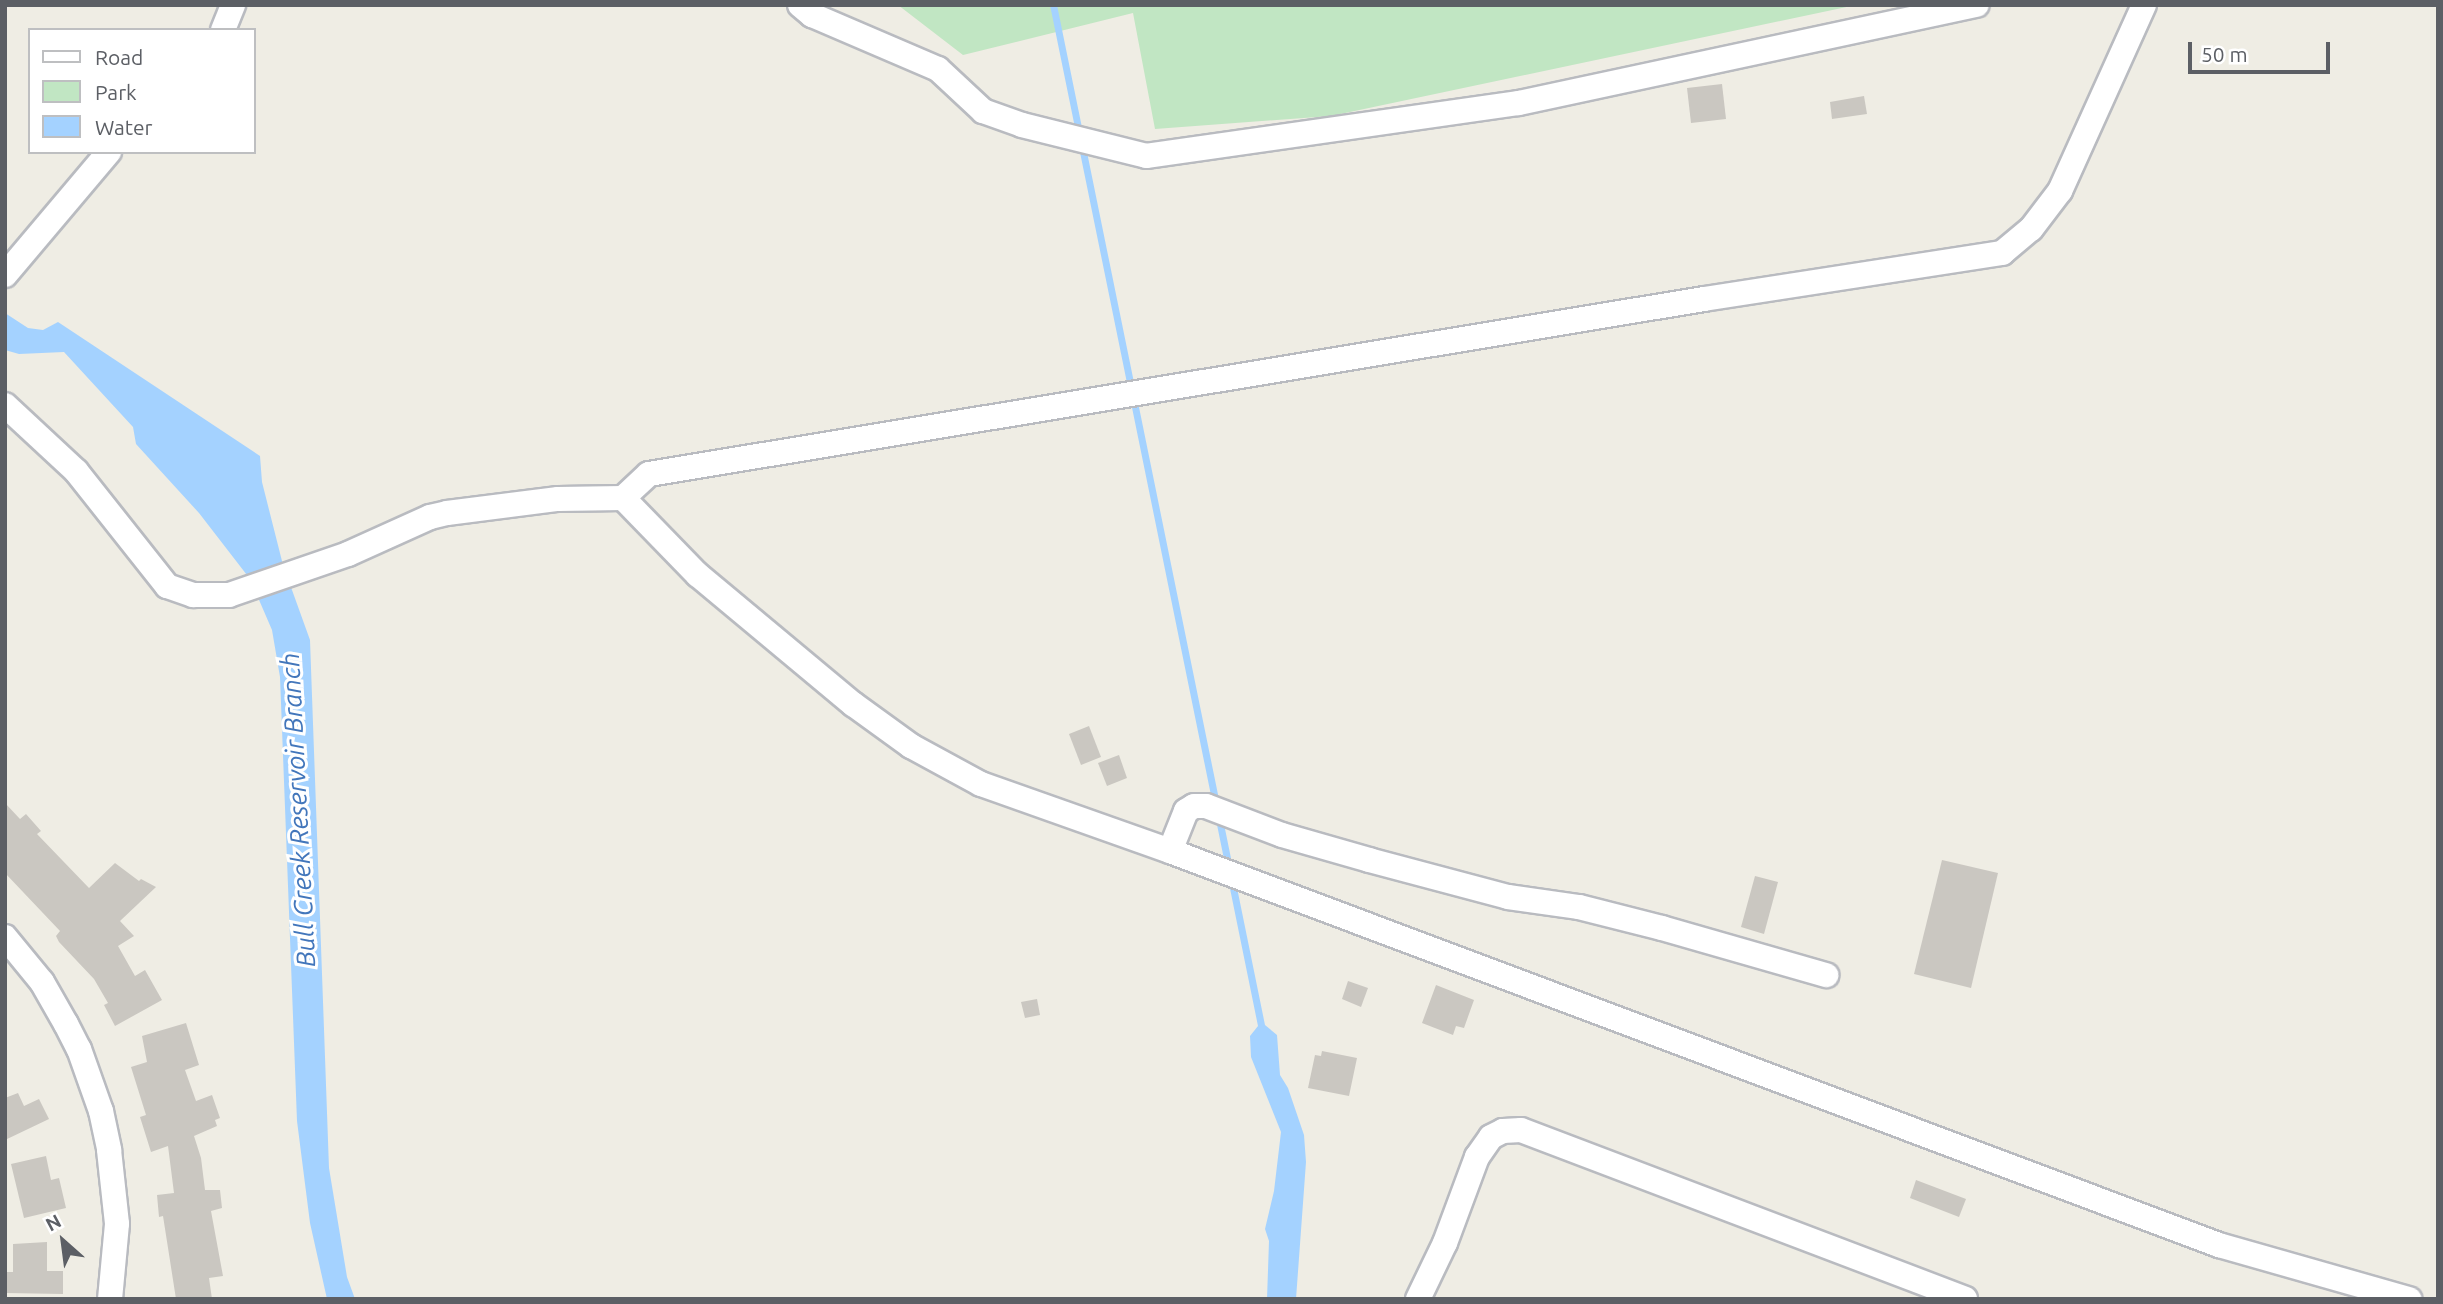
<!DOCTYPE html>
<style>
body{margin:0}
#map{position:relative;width:2443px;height:1304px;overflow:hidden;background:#efede4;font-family:Ubuntu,sans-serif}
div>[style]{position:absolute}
.green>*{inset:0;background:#c1e6c3}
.water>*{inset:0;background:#a4d2ff}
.building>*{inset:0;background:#cac7c1}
.roads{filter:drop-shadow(2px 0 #b9bbc0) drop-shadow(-2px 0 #b9bbc0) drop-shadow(0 2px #b9bbc0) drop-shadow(0 -2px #b9bbc0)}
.minor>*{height:24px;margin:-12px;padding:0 12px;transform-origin:12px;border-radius:12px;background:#fff}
span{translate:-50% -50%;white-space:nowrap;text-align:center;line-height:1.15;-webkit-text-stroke:6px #fff;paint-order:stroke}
.water-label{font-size:26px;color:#4276bb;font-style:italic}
.frame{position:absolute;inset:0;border:7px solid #5c5f65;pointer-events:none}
.legend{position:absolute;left:28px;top:28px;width:228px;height:126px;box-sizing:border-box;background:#fff;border:2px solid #bebfc1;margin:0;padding:9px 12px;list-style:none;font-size:21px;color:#5c5f65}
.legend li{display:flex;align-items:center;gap:14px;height:35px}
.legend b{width:35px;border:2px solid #bebfc1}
.north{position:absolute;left:28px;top:1206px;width:70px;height:70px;-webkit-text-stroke:5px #fff;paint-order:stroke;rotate:332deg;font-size:19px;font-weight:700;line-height:28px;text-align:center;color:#5c5f65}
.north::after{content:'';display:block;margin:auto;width:24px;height:32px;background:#5c5f65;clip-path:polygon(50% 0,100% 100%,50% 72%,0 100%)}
.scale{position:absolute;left:2188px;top:42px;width:142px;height:32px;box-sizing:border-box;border:4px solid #5c5f65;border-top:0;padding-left:9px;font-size:21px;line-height:24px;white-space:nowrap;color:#5c5f65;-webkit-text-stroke:5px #fff;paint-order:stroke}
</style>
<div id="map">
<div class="green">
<div style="clip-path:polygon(898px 5px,1856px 5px,1331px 116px,1155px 129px,1133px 13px,963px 55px)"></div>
</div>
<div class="water">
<div style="clip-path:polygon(1050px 5px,1057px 5px,1265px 1025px,1277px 1035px,1280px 1075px,1288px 1088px,1304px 1135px,1306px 1162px,1296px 1299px,1267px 1299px,1269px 1241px,1265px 1229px,1274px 1191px,1281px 1132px,1251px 1057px,1250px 1036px,1258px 1026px)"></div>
<div style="clip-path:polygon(5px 313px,28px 328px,43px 330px,58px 322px,260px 456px,262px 482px,283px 565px,310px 640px,329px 1168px,347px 1277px,355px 1299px,327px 1299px,310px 1223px,297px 1121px,280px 677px,272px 630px,250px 579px,199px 513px,136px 444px,133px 427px,64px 352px,19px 354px,5px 350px)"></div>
</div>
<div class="building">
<div style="clip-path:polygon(1722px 84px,1726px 119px,1691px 123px,1687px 88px)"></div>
<div style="clip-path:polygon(1864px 96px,1867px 114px,1832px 119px,1830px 102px)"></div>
<div style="clip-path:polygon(1089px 726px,1101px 757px,1081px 765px,1069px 734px)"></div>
<div style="clip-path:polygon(1119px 755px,1127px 778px,1107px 786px,1098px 763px)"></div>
<div style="clip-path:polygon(5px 803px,20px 819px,26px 814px,41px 831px,37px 834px,89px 888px,115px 863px,139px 881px,141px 879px,156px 887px,120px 921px,134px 936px,118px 946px,135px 976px,145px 970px,162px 1000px,115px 1026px,104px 1005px,108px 1003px,94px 979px,59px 942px,56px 936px,60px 931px,5px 873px)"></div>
<div style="clip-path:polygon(1942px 860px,1998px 873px,1971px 988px,1914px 974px)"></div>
<div style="clip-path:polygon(1755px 876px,1778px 882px,1764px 934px,1741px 927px)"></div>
<div style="clip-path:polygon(1348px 981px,1368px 988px,1361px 1007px,1342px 999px)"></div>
<div style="clip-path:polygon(1436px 985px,1474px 1000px,1464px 1028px,1456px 1026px,1453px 1035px,1422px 1023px)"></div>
<div style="clip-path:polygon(1037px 999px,1040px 1015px,1025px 1018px,1021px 1002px)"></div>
<div style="clip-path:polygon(186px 1023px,199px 1065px,185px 1070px,196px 1101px,212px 1095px,220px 1118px,215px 1120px,217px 1126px,194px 1136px,201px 1158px,205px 1190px,220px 1190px,222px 1208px,211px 1211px,223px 1276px,209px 1278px,212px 1299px,176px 1299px,163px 1216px,159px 1217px,157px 1195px,174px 1193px,168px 1146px,151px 1152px,140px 1117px,146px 1115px,131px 1067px,147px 1062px,142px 1036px)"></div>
<div style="clip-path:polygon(1322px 1051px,1357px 1058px,1349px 1096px,1308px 1088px,1315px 1055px,1321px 1056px)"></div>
<div style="clip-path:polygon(18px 1093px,24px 1106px,39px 1099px,49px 1119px,5px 1140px,5px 1098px)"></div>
<div style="clip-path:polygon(46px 1156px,51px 1180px,59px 1178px,66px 1208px,24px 1218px,11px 1164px)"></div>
<div style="clip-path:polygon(1916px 1180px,1966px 1199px,1959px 1217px,1910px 1198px)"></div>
<div style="clip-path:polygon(47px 1242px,47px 1271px,63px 1271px,63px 1294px,5px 1293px,5px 1272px,13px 1272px,13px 1244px)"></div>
</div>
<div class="roads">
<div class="minor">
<div style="left:800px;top:5px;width:16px;rotate:40deg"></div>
<div style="left:812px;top:15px;width:137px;rotate:23.2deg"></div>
<div style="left:938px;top:69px;width:62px;rotate:43deg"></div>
<div style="left:983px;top:111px;width:41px;rotate:19.7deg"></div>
<div style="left:1022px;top:125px;width:128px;rotate:14deg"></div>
<div style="left:1146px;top:156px;width:377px;rotate:-8.1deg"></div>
<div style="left:1519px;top:103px;width:468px;rotate:-12.1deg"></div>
<div style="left:223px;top:30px;width:27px;rotate:-68deg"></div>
<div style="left:5px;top:275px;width:161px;rotate:-49.8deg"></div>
<div style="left:5px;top:405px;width:97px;rotate:42.9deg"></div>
<div style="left:76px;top:471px;width:147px;rotate:51.6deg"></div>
<div style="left:167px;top:586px;width:28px;rotate:19deg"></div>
<div style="left:193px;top:595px;width:36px"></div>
<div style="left:229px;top:595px;width:126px;rotate:-19deg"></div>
<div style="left:348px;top:554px;width:90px;rotate:-24.3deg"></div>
<div style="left:430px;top:517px;width:17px;rotate:-13deg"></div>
<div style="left:447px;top:513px;width:112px;rotate:-7.2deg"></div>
<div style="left:558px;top:499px;width:65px;rotate:-0.9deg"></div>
<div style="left:623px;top:498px;width:35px;rotate:-43deg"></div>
<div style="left:649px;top:474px;width:1069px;rotate:-9.42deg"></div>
<div style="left:1704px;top:299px;width:302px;rotate:-8.8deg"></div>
<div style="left:2002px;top:253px;width:38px;rotate:-40deg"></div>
<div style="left:2031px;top:229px;width:48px;rotate:-52.7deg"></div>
<div style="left:2060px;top:191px;width:204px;rotate:-65.7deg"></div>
<div style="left:623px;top:498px;width:107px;rotate:45.8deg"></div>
<div style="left:698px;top:575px;width:202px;rotate:39.8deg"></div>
<div style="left:853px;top:704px;width:72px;rotate:35.9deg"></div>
<div style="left:911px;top:746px;width:80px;rotate:28.5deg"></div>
<div style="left:981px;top:784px;width:201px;rotate:19.5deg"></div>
<div style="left:1170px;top:851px;width:1121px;rotate:20.59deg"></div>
<div style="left:2219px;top:1245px;width:198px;rotate:15.9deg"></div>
<div style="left:1170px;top:851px;width:43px;rotate:-68.2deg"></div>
<div style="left:1186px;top:811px;width:9px;rotate:-32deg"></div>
<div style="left:1194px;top:806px;width:12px"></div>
<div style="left:1206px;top:806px;width:81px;rotate:20.9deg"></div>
<div style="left:1282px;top:835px;width:91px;rotate:16deg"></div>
<div style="left:1369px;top:860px;width:144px;rotate:14.9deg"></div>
<div style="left:1508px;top:897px;width:72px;rotate:8deg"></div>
<div style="left:1579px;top:907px;width:86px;rotate:14.2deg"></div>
<div style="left:1662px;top:928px;width:171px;rotate:16deg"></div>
<div style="left:5px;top:937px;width:58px;rotate:50.6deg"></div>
<div style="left:42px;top:982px;width:48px;rotate:60.3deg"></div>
<div style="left:66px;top:1024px;width:28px;rotate:63deg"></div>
<div style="left:79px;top:1049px;width:66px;rotate:70.5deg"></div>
<div style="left:101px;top:1111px;width:40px;rotate:78deg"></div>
<div style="left:109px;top:1150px;width:74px;rotate:83.8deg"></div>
<div style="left:117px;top:1224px;width:75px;rotate:95.3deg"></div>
<div style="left:1418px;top:1299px;width:62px;rotate:-64.3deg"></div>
<div style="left:1445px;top:1243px;width:92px;rotate:-69.6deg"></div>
<div style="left:1477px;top:1157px;width:24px;rotate:-55deg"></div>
<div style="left:1491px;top:1137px;width:13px;rotate:-27deg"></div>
<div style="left:1503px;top:1131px;width:18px;rotate:-3deg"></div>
<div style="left:1521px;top:1130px;width:475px;rotate:20.8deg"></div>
</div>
</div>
<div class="water-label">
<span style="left:298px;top:810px;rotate:-93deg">Bull Creek Reservoir Branch</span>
</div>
<div class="frame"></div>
<ul class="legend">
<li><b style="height:9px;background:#fff"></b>Road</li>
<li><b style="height:19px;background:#c1e6c3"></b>Park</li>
<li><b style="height:19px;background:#a4d2ff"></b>Water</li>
</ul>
<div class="north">N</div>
<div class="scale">50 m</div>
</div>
